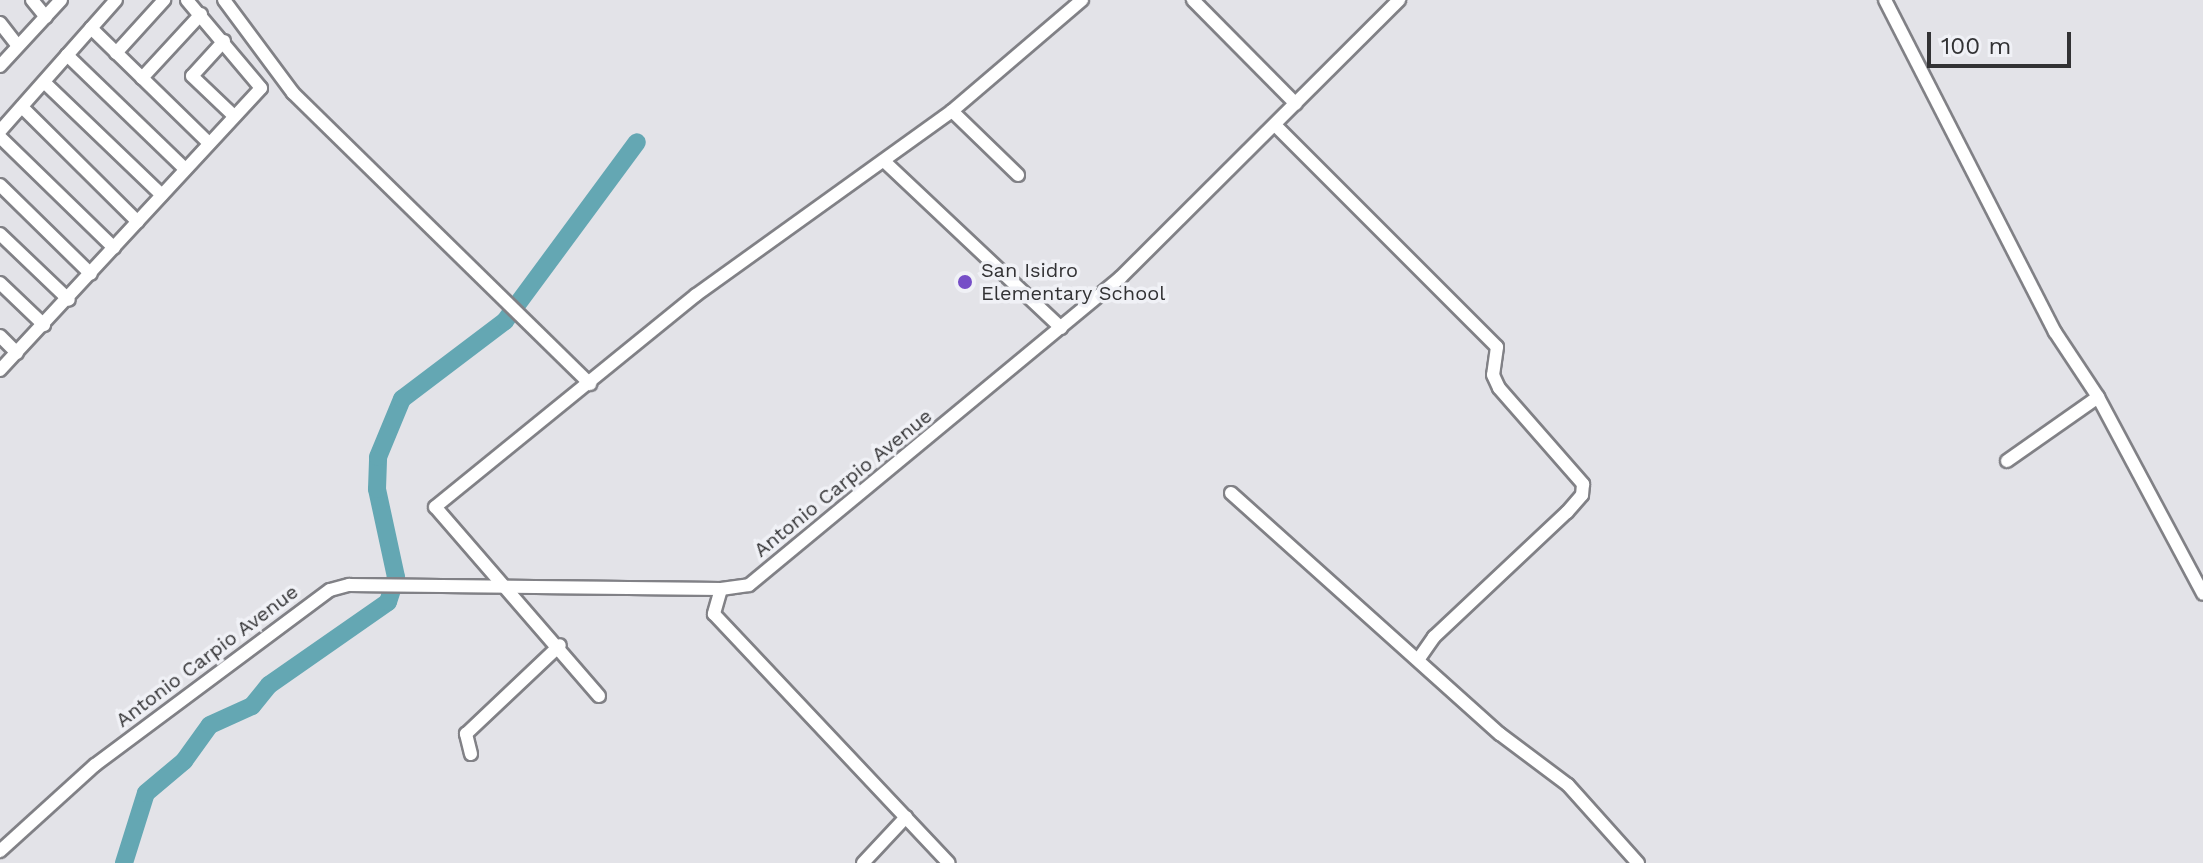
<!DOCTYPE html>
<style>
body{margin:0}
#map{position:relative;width:2203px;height:863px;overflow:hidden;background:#e3e3e8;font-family:"Work Sans",sans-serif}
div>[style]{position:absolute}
.river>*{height:18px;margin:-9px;padding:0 9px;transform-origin:9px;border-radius:9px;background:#64a7b3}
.roads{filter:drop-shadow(2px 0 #818186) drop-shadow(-2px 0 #818186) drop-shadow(0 2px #818186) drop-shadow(0 -2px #818186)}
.minor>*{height:12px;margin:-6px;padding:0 6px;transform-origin:6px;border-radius:6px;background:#fff}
.dots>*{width:22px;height:22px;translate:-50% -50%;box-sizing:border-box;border:4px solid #f0f1f6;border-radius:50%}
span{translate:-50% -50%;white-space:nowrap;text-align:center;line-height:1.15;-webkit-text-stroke:7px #f0f1f6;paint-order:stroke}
.poi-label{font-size:20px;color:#323234}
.left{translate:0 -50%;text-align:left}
.street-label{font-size:20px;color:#323234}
.scale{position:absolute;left:1927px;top:32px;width:144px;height:36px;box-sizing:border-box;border:4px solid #323234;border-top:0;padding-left:10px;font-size:24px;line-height:28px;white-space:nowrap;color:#323234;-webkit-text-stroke:6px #f0f1f6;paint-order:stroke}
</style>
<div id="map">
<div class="river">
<div style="left:124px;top:863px;width:73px;rotate:-72.6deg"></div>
<div style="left:146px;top:793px;width:50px;rotate:-40.1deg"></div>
<div style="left:184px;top:761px;width:44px;rotate:-54.2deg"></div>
<div style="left:210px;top:725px;width:46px;rotate:-24.3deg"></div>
<div style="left:252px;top:706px;width:27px;rotate:-51deg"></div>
<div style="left:269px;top:685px;width:145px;rotate:-34.9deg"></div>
<div style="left:388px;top:602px;width:26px;rotate:-72deg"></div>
<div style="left:396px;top:577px;width:90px;rotate:-102.2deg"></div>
<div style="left:377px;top:489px;width:32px;rotate:-88deg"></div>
<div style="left:378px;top:457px;width:63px;rotate:-67.5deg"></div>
<div style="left:402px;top:399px;width:129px;rotate:-37.1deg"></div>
<div style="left:505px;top:321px;width:222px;rotate:-53.6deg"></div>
</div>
<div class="roads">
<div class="minor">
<div style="left:32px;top:0;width:22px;rotate:51deg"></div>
<div style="left:224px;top:0;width:116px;rotate:53.4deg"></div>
<div style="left:293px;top:93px;width:416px;rotate:44.4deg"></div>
<div style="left:1193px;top:0;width:146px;rotate:45.3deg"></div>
<div style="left:1885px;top:0;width:373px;rotate:62.9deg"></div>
<div style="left:2055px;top:332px;width:78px;rotate:56.5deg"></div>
<div style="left:2098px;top:397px;width:223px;rotate:61.9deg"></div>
<div style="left:0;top:23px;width:29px;rotate:52deg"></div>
<div style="left:91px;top:28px;width:165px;rotate:44.3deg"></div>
<div style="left:224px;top:41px;width:47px;rotate:132.4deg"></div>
<div style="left:192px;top:76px;width:58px;rotate:43.6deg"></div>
<div style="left:116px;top:53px;width:72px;rotate:-47.8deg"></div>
<div style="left:67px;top:55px;width:164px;rotate:44deg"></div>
<div style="left:0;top:66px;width:90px;rotate:-47.3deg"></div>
<div style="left:142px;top:78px;width:87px;rotate:-47.3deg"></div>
<div style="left:44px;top:82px;width:163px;rotate:43.8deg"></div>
<div style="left:22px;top:107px;width:163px;rotate:44.8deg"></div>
<div style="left:952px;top:111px;width:92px;rotate:44.1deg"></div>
<div style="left:1275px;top:125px;width:314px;rotate:45deg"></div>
<div style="left:1497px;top:347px;width:28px;rotate:98deg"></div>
<div style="left:1493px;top:375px;width:14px;rotate:65deg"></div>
<div style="left:1499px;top:388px;width:128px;rotate:48.8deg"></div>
<div style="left:1583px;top:484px;width:11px;rotate:95deg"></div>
<div style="left:1582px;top:495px;width:23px;rotate:131deg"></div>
<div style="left:1567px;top:512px;width:183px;rotate:136.8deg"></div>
<div style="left:1434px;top:637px;width:28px;rotate:125deg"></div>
<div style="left:0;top:131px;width:175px;rotate:-48.5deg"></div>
<div style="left:0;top:137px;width:159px;rotate:44.2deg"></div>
<div style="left:885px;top:162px;width:242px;rotate:43.3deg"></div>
<div style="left:0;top:185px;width:127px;rotate:44.4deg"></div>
<div style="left:0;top:234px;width:95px;rotate:43.7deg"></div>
<div style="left:0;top:283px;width:61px;rotate:43.7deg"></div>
<div style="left:0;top:336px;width:24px;rotate:45deg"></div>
<div style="left:0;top:370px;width:384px;rotate:-47.2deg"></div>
<div style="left:261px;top:88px;width:115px;rotate:-130.1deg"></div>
<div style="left:2007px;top:461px;width:111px;rotate:-35.1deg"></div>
<div style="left:1231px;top:493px;width:361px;rotate:41.9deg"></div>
<div style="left:1500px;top:734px;width:85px;rotate:36.9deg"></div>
<div style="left:1568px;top:785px;width:105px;rotate:48.1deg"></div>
<div style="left:721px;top:589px;width:26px;rotate:106deg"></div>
<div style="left:714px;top:614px;width:342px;rotate:46.7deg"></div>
<div style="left:599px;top:696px;width:250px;rotate:-130.9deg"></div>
<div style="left:435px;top:507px;width:336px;rotate:-39.1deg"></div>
<div style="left:696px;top:295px;width:315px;rotate:-35.7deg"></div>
<div style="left:952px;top:111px;width:171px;rotate:-40.5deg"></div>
<div style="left:471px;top:754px;width:21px;rotate:-104deg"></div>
<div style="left:466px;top:734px;width:129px;rotate:-43.4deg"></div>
<div style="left:0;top:851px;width:128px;rotate:-42.2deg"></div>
<div style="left:95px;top:765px;width:293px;rotate:-36.7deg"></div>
<div style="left:330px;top:590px;width:20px;rotate:-15deg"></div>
<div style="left:349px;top:585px;width:372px;rotate:0.6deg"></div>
<div style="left:721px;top:589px;width:28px;rotate:-8deg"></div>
<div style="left:749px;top:585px;width:482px;rotate:-39.6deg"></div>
<div style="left:1120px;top:278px;width:394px;rotate:-44.9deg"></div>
<div style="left:863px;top:863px;width:63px;rotate:-46.9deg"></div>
</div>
</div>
<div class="dots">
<div style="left:965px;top:282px;background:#764ec7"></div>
</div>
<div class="poi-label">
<span class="left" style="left:981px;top:282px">San Isidro<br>Elementary School</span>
</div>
<div class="street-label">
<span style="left:843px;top:483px;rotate:-39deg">Antonio Carpio Avenue</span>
<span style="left:207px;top:656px;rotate:-37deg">Antonio Carpio Avenue</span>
</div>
<div class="scale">100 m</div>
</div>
